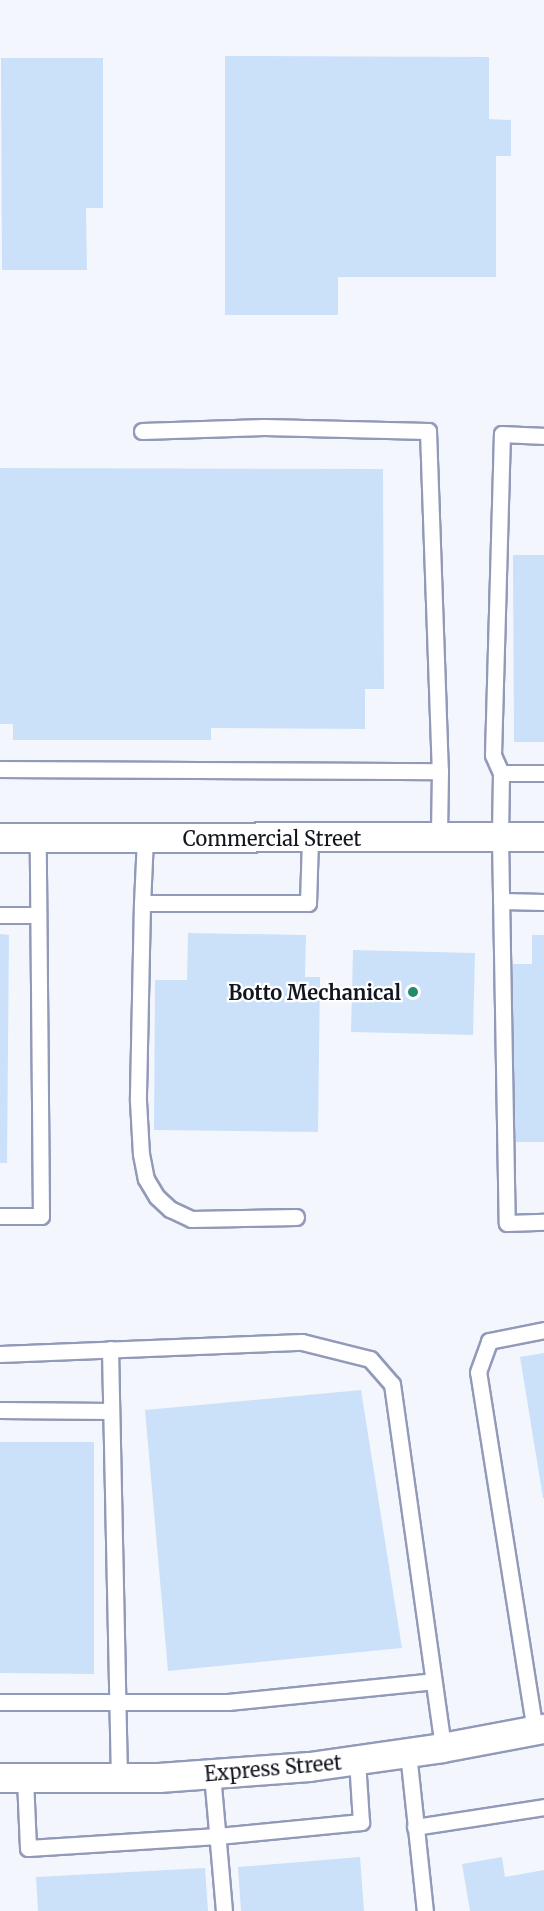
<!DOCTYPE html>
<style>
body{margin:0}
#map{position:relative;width:544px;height:1911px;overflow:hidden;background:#f4f6fd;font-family:Merriweather,serif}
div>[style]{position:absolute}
.building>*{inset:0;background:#cbe1fa}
.roads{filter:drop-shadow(2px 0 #929ab9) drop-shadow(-2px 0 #929ab9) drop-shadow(0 2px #929ab9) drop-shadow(0 -2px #929ab9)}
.lane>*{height:15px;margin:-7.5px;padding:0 7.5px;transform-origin:7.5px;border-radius:7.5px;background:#fff}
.street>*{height:28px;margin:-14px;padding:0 14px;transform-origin:14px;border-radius:14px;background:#fff}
.dots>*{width:16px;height:16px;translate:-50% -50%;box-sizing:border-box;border:3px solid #fff;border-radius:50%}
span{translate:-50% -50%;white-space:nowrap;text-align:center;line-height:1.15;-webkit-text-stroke:4.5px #fff;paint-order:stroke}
.street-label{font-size:20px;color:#12141f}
.poi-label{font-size:20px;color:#12141f;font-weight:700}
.right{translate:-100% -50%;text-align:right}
</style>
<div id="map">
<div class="building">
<div style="clip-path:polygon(225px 56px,489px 57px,489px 119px,511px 120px,511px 156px,496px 156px,496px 277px,338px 277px,338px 315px,225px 315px)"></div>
<div style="clip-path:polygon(1px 58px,103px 58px,103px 208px,86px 208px,87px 270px,2px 270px)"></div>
<div style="clip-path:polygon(0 468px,383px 469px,384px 689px,365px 689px,365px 729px,211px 728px,211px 740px,13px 740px,13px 724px,0 724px)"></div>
<div style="clip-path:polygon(513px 555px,544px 555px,544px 742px,514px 742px)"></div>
<div style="clip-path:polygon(188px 933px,306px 935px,305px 977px,320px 977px,318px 1132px,154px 1130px,155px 980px,187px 980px)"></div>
<div style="clip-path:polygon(0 934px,9px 935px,7px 1163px,0 1163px)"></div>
<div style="clip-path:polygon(532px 935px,544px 935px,544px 1142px,513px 1142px,513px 964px,532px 964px)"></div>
<div style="clip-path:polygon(353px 950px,475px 953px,473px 1035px,351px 1032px)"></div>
<div style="clip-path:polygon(544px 1353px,544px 1498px,543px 1498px,520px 1357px)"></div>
<div style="clip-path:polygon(361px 1390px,402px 1648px,168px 1671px,145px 1410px)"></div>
<div style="clip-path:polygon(0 1442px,94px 1442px,94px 1674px,0 1673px)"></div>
<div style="clip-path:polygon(360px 1857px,364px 1911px,241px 1911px,238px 1867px)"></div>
<div style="clip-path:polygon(502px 1857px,505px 1877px,544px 1870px,544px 1911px,470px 1911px,462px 1864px)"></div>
<div style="clip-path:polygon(205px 1868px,208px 1911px,38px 1911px,36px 1877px)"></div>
</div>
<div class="roads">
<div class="lane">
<div style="left:142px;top:431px;width:122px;rotate:-1.9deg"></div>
<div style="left:264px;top:427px;width:164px;rotate:1.4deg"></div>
<div style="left:428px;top:431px;width:340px;rotate:88deg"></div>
<div style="left:0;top:769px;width:440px;rotate:0.3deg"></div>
<div style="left:440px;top:771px;width:66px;rotate:90.9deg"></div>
<div style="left:501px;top:773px;width:20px;rotate:-114deg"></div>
<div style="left:493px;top:755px;width:321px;rotate:-88.4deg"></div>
<div style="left:502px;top:434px;width:42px;rotate:2.7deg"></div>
<div style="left:544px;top:773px;width:43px;rotate:180deg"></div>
<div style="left:501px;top:773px;width:64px;rotate:90.9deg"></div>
<div style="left:500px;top:837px;width:386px;rotate:89deg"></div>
<div style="left:507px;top:1223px;width:37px;rotate:-2deg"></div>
<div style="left:145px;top:838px;width:65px;rotate:92.6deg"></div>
<div style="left:142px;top:903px;width:166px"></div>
<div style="left:308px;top:903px;width:65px;rotate:-88.2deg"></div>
<div style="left:501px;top:901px;width:43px;rotate:1.3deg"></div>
<div style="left:142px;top:903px;width:198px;rotate:91.2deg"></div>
<div style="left:138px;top:1101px;width:53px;rotate:86.8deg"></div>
<div style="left:141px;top:1154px;width:25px;rotate:79deg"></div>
<div style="left:146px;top:1179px;width:21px;rotate:59deg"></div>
<div style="left:157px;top:1197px;width:18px;rotate:43deg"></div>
<div style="left:170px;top:1209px;width:23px;rotate:25deg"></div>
<div style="left:191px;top:1219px;width:105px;rotate:-1.1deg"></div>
<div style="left:0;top:915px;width:38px"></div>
<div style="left:0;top:1216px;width:41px"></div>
<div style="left:41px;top:1216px;width:377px;rotate:-90.5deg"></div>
<div style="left:110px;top:1349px;width:430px;rotate:88.8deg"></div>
<div style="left:0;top:1354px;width:302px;rotate:-2.3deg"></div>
<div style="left:302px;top:1342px;width:70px;rotate:14deg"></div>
<div style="left:370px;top:1359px;width:33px;rotate:49deg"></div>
<div style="left:392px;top:1384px;width:368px;rotate:82deg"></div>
<div style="left:0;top:1410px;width:111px;rotate:0.5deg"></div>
<div style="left:0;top:1702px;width:228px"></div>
<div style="left:228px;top:1702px;width:206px;rotate:-5.8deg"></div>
<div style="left:535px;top:1731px;width:363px;rotate:-99deg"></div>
<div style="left:478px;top:1372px;width:33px;rotate:-70deg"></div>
<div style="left:489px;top:1341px;width:56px;rotate:-11.3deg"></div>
<div style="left:408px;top:1753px;width:159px;rotate:83.9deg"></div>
<div style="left:212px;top:1774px;width:138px;rotate:85deg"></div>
<div style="left:25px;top:1779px;width:69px;rotate:87.5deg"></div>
<div style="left:28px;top:1848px;width:190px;rotate:-3.6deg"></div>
<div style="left:218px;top:1836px;width:144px;rotate:-5.6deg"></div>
<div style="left:361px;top:1822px;width:62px;rotate:-93.7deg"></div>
<div style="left:415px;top:1827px;width:131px;rotate:-8.8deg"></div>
</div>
<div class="street">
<div style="left:0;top:838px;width:544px;rotate:-0.11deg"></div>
<div style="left:0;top:1778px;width:159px"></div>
<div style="left:159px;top:1778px;width:151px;rotate:-4.2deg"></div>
<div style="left:310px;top:1767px;width:134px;rotate:-8.1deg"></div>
<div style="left:443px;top:1748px;width:103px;rotate:-10.7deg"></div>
</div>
</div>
<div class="dots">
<div style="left:413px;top:992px;background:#228c6a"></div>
</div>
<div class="street-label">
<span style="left:272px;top:838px">Commercial Street</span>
<span style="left:273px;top:1768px;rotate:-5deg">Express Street</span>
</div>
<div class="poi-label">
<span class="right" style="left:401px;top:992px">Botto Mechanical</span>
</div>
</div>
